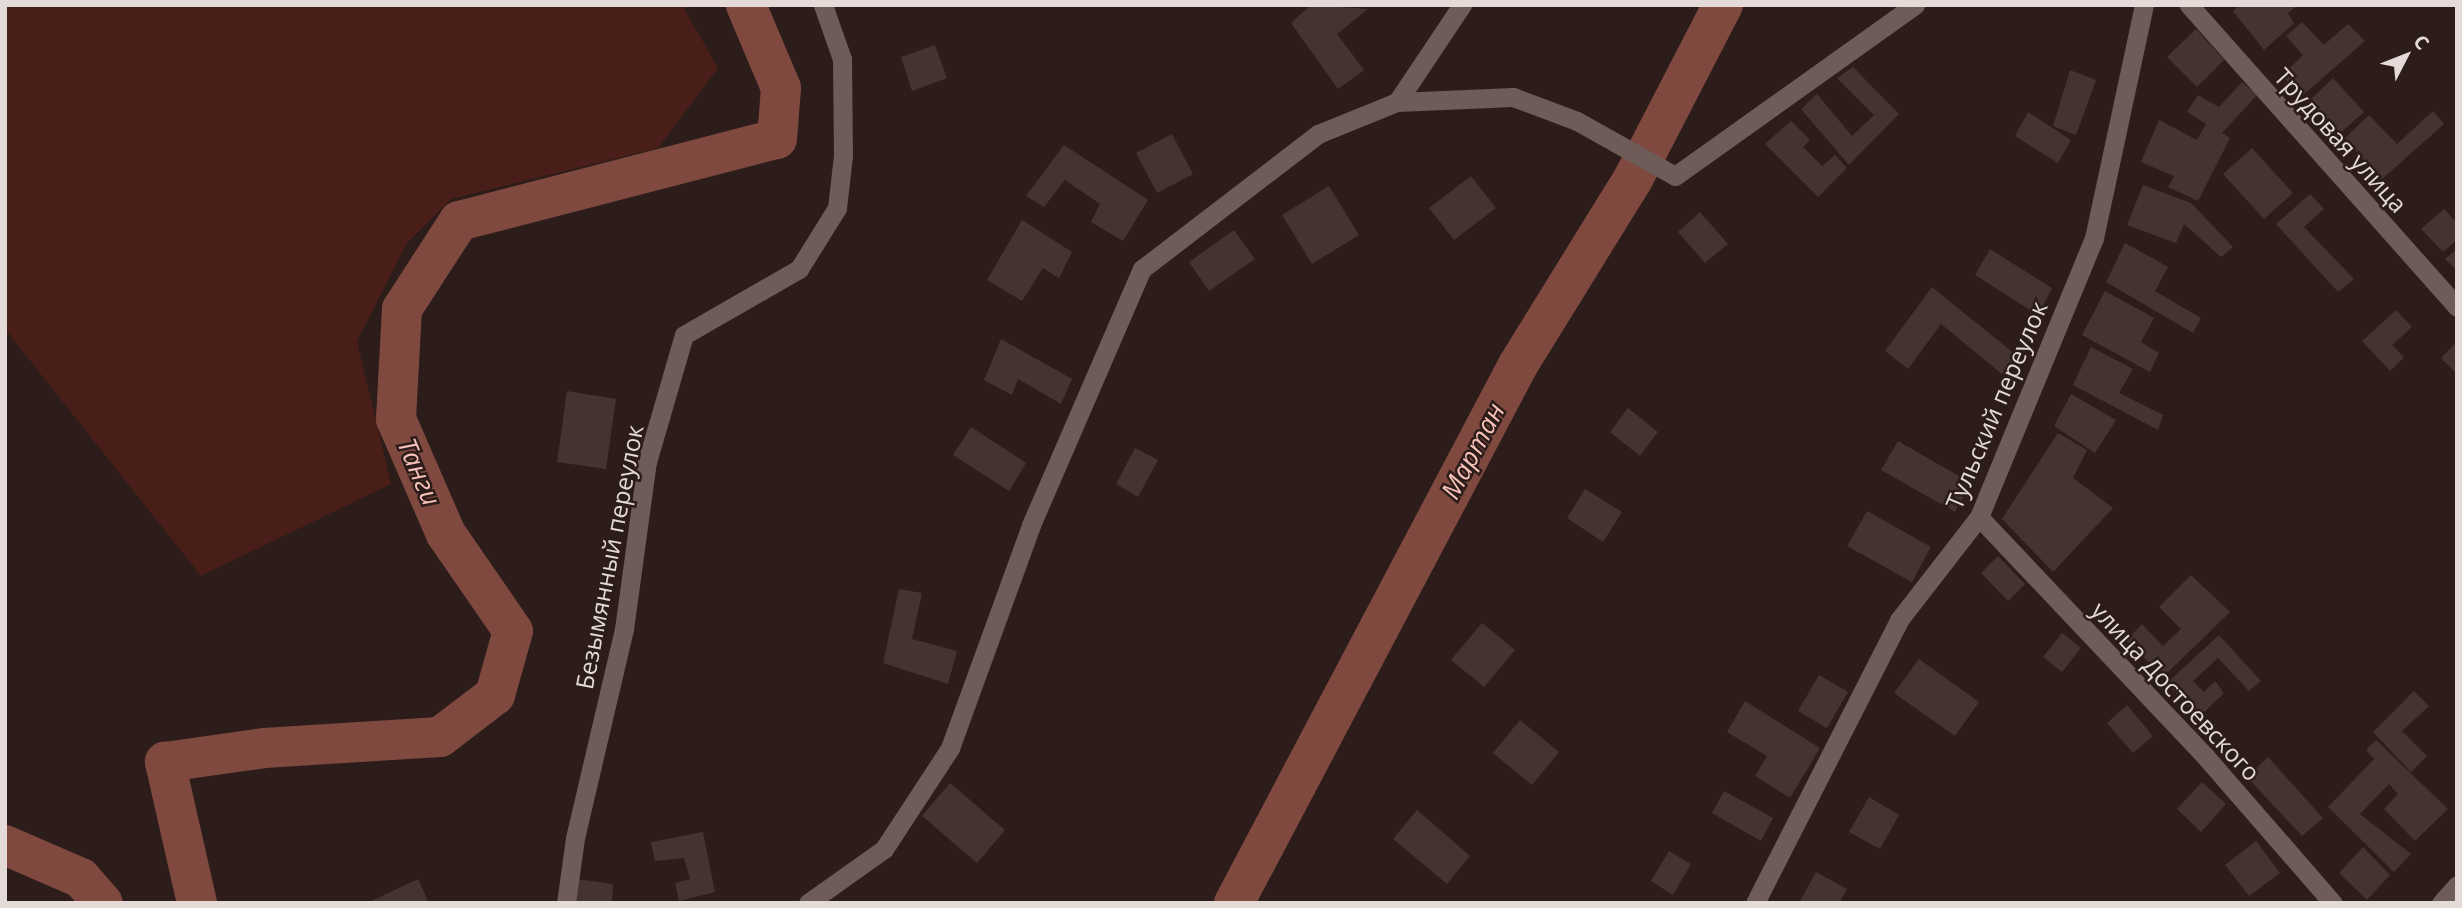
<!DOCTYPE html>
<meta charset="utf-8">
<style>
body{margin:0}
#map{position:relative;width:2462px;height:908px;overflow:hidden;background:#2c1d1a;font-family:"Open Sans",sans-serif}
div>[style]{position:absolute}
.green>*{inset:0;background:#491e18}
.river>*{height:40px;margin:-20px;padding:0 20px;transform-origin:20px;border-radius:20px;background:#804940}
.building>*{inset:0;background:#443431}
.minor>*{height:19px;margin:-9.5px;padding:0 9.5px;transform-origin:9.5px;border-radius:9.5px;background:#6d5c58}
.tertiary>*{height:19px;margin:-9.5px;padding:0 9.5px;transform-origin:9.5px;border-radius:9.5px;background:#6d5c58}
.secondary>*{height:19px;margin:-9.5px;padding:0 9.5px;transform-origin:9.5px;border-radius:9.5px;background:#6d5c58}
span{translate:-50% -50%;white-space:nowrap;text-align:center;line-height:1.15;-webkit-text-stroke:5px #2c1d1a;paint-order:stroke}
.street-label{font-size:24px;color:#e4dad8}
.water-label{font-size:26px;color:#f9c2b9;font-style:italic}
.frame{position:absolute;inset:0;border:7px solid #e4dad8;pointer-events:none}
.north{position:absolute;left:2371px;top:21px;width:70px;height:70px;-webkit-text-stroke:5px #2c1d1a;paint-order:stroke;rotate:48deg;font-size:19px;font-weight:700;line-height:28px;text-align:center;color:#e4dad8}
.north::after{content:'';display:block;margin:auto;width:24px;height:32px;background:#e4dad8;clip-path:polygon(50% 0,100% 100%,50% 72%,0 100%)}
</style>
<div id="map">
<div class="green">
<div style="clip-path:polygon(5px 5px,682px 5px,718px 68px,658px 148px,451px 199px,407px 243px,357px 341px,391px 484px,201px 576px,5px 329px)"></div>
</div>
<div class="river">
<div style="left:5px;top:845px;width:83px;rotate:23.5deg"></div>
<div style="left:81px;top:878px;width:33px;rotate:49deg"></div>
<div style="left:197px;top:903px;width:145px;rotate:-102.8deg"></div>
<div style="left:165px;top:762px;width:100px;rotate:-8deg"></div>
<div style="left:264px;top:748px;width:176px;rotate:-3.6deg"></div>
<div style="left:440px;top:737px;width:69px;rotate:-37.4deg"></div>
<div style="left:495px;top:695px;width:66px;rotate:-74.3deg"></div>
<div style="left:513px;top:631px;width:118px;rotate:-124.6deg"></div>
<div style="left:446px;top:534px;width:125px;rotate:-113.5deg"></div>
<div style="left:396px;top:419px;width:110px;rotate:-86.9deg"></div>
<div style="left:402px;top:309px;width:105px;rotate:-57.1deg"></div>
<div style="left:459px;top:221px;width:328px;rotate:-14.5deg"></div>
<div style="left:777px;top:139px;width:51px;rotate:-85.5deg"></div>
<div style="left:781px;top:88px;width:90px;rotate:-112.9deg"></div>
<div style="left:1234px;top:903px;width:608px;rotate:-62.17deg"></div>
<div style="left:1518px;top:365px;width:219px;rotate:-58.3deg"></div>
<div style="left:1633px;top:179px;width:196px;rotate:-62.7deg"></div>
</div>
<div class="building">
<div style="clip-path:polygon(1311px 5px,1368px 9px,1337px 34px,1364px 70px,1338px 89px,1291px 23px)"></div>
<div style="clip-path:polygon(2240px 5px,2298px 5px,2288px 13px,2294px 23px,2264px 50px,2233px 11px)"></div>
<div style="clip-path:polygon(2302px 22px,2324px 45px,2348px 24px,2365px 41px,2302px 96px,2282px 76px,2303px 55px,2286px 36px)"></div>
<div style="clip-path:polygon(2196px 29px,2224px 60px,2197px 87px,2167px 57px)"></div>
<div style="clip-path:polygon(935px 45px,947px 78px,912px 91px,901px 57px)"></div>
<div style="clip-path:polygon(1853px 67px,1899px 114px,1849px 165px,1801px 109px,1817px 94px,1852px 136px,1874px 115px,1837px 78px)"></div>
<div style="clip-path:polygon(2070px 70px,2096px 80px,2076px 135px,2053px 126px)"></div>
<div style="clip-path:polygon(2333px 78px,2364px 112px,2338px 135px,2309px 101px)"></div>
<div style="clip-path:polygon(2242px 82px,2257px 95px,2222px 133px,2230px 138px,2198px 201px,2168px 187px,2174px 176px,2141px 162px,2159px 120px,2197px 140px,2206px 124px,2187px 112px,2198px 95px,2219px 107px)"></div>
<div style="clip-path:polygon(2433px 111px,2444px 124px,2381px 180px,2345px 138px,2369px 115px,2397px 144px)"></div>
<div style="clip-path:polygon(2028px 112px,2071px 140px,2058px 163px,2015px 136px)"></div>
<div style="clip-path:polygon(1791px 121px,1810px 140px,1803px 147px,1822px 166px,1835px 155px,1847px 168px,1818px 197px,1765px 144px)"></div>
<div style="clip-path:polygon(1172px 134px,1193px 174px,1157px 193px,1136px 153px)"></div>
<div style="clip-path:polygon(1064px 145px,1148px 200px,1123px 241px,1091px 222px,1100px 204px,1065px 180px,1044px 207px,1026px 196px)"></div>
<div style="clip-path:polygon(2252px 148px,2293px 193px,2264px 219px,2223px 174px)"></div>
<div style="clip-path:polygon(1471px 176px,1496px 208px,1454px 240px,1429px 208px)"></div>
<div style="clip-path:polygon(2143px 185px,2191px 203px,2233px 247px,2221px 257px,2184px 224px,2176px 243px,2127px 225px)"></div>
<div style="clip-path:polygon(1329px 186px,1359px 235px,1312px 264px,1282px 215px)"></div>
<div style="clip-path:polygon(2310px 194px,2324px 209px,2304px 227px,2354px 279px,2338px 292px,2276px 224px)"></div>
<div style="clip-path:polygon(2444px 209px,2457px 223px,2457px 240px,2443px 252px,2421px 229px)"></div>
<div style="clip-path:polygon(1700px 212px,1728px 244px,1705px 263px,1678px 232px)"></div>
<div style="clip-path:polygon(1022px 220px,1072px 252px,1059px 278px,1043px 268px,1022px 301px,987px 280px)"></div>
<div style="clip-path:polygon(1234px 230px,1255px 259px,1209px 291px,1189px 262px)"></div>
<div style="clip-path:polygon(2125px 243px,2168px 267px,2155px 291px,2201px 318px,2193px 333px,2106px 282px)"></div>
<div style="clip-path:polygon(1990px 249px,2052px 288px,2038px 315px,1975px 275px)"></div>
<div style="clip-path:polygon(2457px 249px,2457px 271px,2445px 259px)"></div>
<div style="clip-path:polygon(1932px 287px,2016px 355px,2002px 374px,1941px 324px,1908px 369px,1885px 351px)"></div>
<div style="clip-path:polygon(2105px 291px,2154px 318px,2141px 342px,2159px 353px,2150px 372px,2082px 335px)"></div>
<div style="clip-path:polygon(2396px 310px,2412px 327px,2392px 345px,2404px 357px,2390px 371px,2362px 341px)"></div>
<div style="clip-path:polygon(1001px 339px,1072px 379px,1061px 404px,1018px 379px,1012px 395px,984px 380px)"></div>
<div style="clip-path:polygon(2457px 342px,2457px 374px,2441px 358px)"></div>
<div style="clip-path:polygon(2091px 347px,2133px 369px,2119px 393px,2163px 415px,2158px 430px,2073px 385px)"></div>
<div style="clip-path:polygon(567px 391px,616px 399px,606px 469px,557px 462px)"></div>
<div style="clip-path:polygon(2071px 394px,2116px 420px,2095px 453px,2054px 426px)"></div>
<div style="clip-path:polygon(1628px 408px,1658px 432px,1640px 456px,1610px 432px)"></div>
<div style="clip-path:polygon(971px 427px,1026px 463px,1009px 491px,953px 455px)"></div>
<div style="clip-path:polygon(2058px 433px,2087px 450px,2073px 478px,2113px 508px,2053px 572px,2002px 519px)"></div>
<div style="clip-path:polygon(1898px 441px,1971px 483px,1955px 512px,1881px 470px)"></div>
<div style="clip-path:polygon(1135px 448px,1158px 460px,1138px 497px,1116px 484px)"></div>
<div style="clip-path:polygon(1585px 489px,1622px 512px,1603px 542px,1567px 518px)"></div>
<div style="clip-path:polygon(1867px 511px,1931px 547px,1912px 582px,1847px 546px)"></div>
<div style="clip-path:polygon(1998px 556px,2025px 584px,2008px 601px,1981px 573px)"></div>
<div style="clip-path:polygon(2191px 575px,2230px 612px,2164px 676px,2126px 641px,2142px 624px,2163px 646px,2181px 629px,2159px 607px)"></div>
<div style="clip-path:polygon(899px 589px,922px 593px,912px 639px,957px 651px,948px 684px,883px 663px)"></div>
<div style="clip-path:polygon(1482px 623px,1515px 650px,1484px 687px,1451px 660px)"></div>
<div style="clip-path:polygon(2062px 633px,2081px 648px,2062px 672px,2043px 657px)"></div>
<div style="clip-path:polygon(2219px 635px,2261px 681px,2249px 691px,2218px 658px,2193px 681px,2204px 692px,2215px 681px,2224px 693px,2198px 718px,2167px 683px)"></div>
<div style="clip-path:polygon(1919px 659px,1979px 702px,1955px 736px,1894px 693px)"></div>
<div style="clip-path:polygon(1819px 675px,1848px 692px,1827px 728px,1798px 711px)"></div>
<div style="clip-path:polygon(2414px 691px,2429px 706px,2402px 731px,2427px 756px,2411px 772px,2373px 732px)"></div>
<div style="clip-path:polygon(1745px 701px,1820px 748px,1790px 798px,1755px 776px,1767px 756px,1727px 732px)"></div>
<div style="clip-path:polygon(2127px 705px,2153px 736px,2133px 753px,2107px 723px)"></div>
<div style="clip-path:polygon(1520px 720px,1559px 752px,1532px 785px,1493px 753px)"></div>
<div style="clip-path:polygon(2376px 740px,2448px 809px,2415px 841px,2384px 809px,2398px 794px,2389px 784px,2360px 814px,2411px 854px,2394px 872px,2328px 807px,2374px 759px,2366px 750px)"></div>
<div style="clip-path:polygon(2268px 757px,2323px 818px,2302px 836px,2247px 777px)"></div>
<div style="clip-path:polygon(2202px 782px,2226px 804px,2201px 832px,2177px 809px)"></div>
<div style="clip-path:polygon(950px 783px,1005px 830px,977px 863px,922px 816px)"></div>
<div style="clip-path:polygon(1724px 791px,1773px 818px,1761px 841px,1712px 813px)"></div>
<div style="clip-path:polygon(1869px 797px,1899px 815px,1880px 849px,1849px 832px)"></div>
<div style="clip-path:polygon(1417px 810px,1470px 856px,1447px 884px,1393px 839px)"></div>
<div style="clip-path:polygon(703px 832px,715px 892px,679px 901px,675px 883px,690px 879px,684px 858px,655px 861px,651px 842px)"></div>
<div style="clip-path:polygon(2256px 841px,2280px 873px,2249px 896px,2225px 865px)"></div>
<div style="clip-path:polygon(2363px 847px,2390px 875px,2367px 900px,2339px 873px)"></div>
<div style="clip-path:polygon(1669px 851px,1691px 864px,1673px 895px,1651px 881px)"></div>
<div style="clip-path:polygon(1816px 872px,1847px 889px,1839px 903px,1799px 903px)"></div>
<div style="clip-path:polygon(418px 879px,429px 903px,367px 903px)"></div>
<div style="clip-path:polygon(576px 879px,613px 884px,612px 903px,572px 903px)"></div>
</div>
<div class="minor">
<div style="left:2189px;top:5px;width:404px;rotate:48.4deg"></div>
<div style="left:1397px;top:102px;width:117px;rotate:-56.2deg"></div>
<div style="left:1979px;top:517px;width:329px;rotate:46.6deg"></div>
<div style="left:2205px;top:756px;width:195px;rotate:49deg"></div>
<div style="left:566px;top:903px;width:66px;rotate:-82.1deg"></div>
<div style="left:575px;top:838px;width:215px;rotate:-76.8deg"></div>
<div style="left:624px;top:629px;width:169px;rotate:-82.2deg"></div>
<div style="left:647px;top:462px;width:132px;rotate:-73.8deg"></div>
<div style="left:684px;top:335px;width:133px;rotate:-29.9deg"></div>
<div style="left:799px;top:269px;width:72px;rotate:-58.1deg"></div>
<div style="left:837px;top:208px;width:53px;rotate:-83.5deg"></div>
<div style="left:843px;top:155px;width:96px;rotate:-90.6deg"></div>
<div style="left:842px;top:59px;width:57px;rotate:-109.4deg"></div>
<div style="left:1755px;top:903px;width:318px;rotate:-63deg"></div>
<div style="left:1899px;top:620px;width:130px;rotate:-52.2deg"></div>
<div style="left:1979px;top:517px;width:302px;rotate:-67.6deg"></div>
<div style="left:2094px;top:238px;width:238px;rotate:-77.9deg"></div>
</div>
<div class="tertiary">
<div style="left:808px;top:903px;width:93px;rotate:-35.4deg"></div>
<div style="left:884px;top:849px;width:121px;rotate:-56.8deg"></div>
<div style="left:950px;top:748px;width:237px;rotate:-70deg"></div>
<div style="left:1031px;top:525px;width:279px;rotate:-66.6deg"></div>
<div style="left:1142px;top:269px;width:222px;rotate:-37.5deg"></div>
<div style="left:1318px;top:134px;width:85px;rotate:-22.1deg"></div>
<div style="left:1397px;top:102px;width:116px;rotate:-2.5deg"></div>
<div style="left:1513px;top:97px;width:68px;rotate:20.6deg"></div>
<div style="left:1577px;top:121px;width:112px;rotate:29.3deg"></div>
<div style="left:1675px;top:176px;width:295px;rotate:-35.5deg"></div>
</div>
<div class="secondary">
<div style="left:2441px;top:903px;width:24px;rotate:-48deg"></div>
</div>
<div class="street-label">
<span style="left:2341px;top:140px;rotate:48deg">Трудовая улица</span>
<span style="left:1996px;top:405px;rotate:-67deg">Тульский переулок</span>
<span style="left:609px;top:557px;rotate:-79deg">Безымянный переулок</span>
<span style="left:2176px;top:691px;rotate:47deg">улица Достоевского</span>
</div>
<div class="water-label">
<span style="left:1473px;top:451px;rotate:-62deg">Мартан</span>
<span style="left:419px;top:472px;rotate:67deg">Танги</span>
</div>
<div class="frame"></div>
<div class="north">С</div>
</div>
